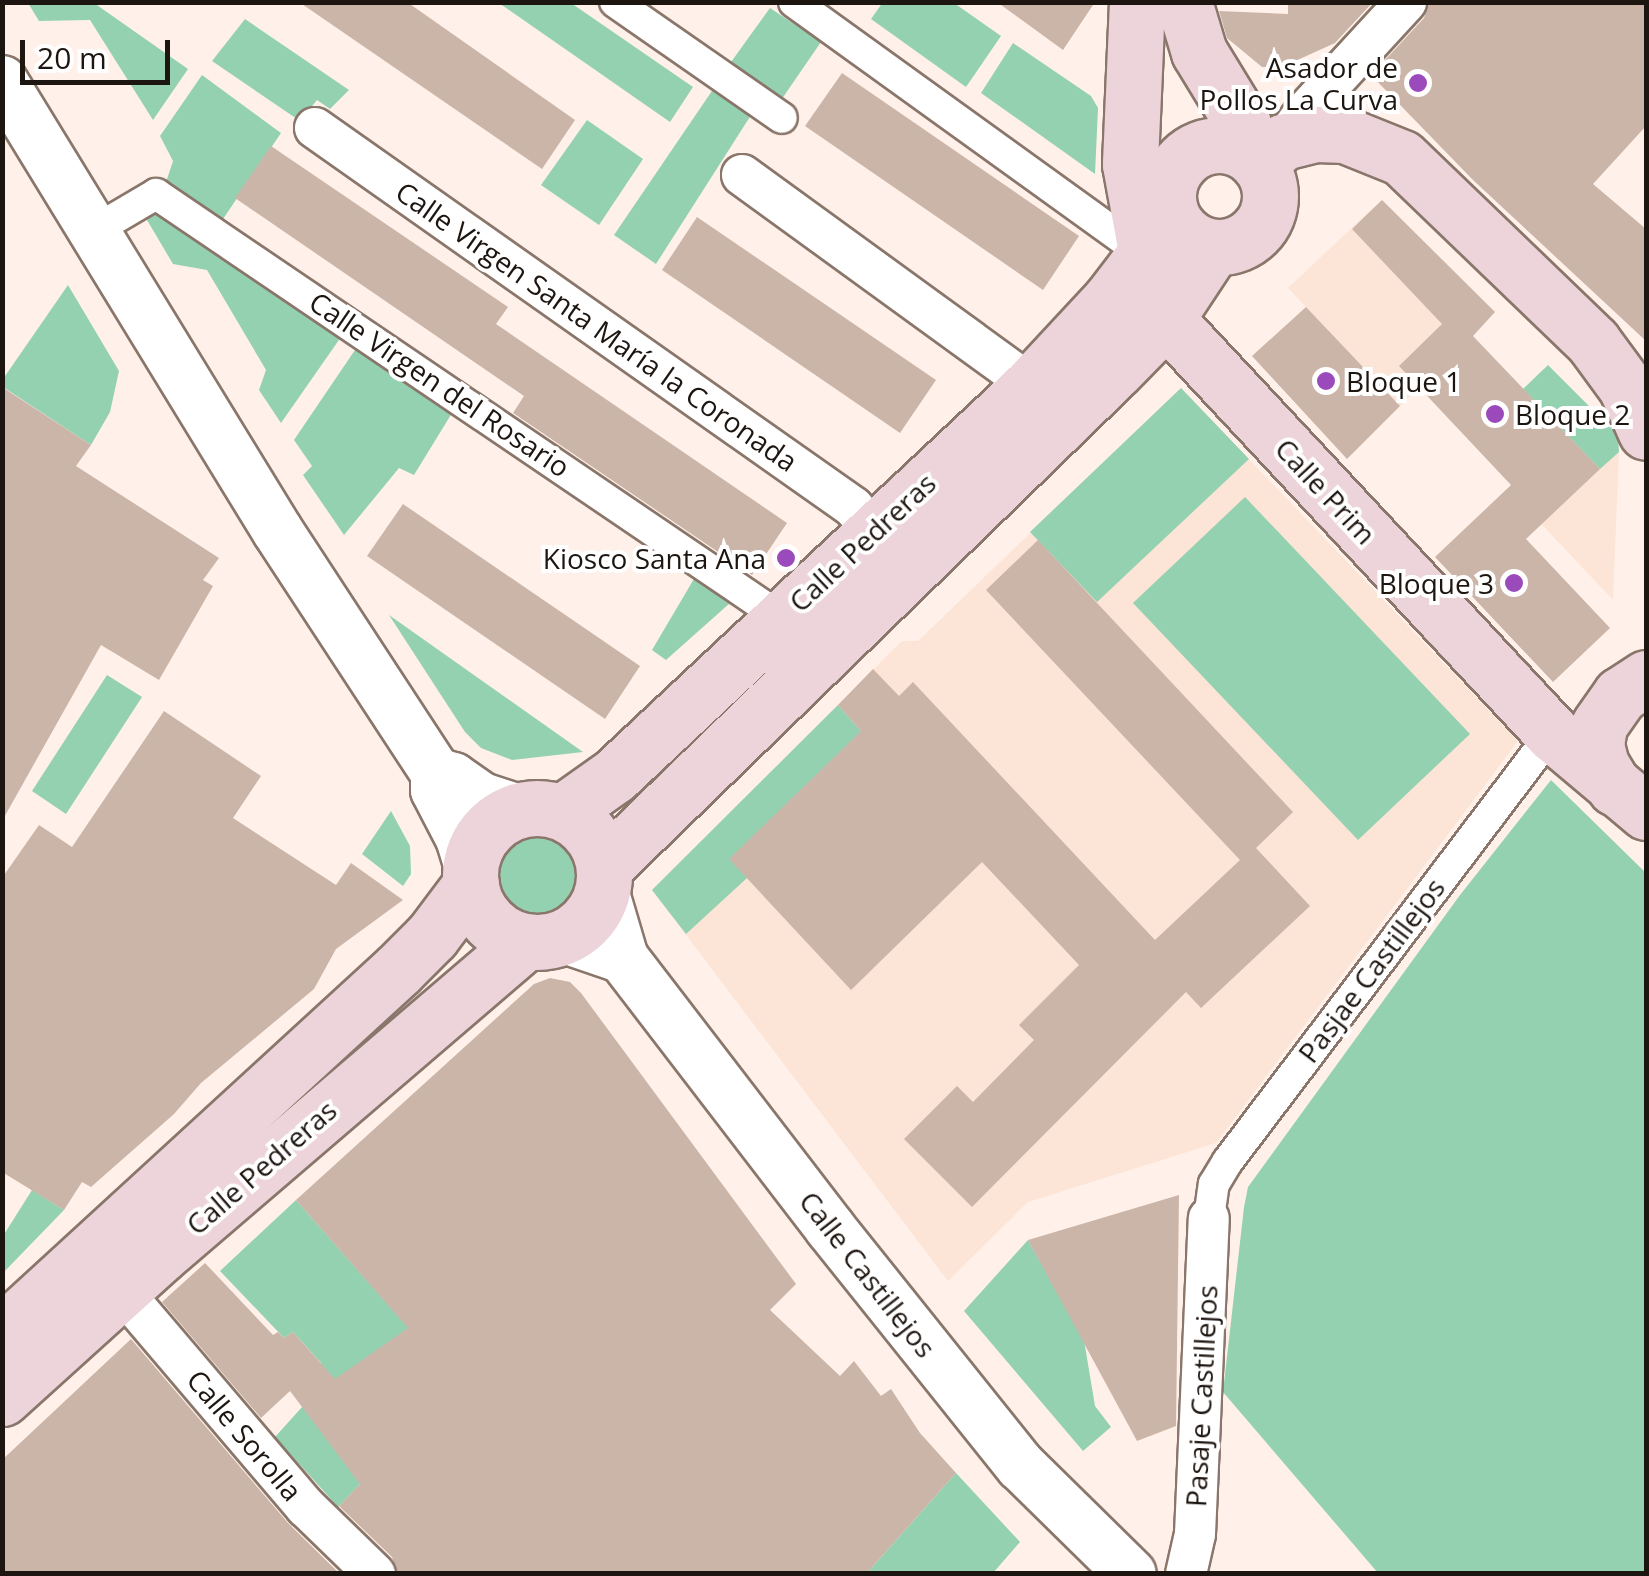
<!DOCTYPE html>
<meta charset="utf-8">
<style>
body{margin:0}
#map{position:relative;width:1649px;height:1576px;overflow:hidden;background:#fff1e9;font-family:"Open Sans",sans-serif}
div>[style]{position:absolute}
.built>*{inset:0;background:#fce4d6}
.green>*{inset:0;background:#93d1b1}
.round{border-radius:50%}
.building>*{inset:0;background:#cbb5a8}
.roads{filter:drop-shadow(2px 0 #8a766a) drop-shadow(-2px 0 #8a766a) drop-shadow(0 2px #8a766a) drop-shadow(0 -2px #8a766a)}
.pedestrian>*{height:30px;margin:-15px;padding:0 15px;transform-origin:15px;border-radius:15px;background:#fff}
.minor>*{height:40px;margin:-20px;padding:0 20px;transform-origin:20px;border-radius:20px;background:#fff}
.tertiary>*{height:50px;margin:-25px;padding:0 25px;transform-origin:25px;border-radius:25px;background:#fff}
.secondary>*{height:55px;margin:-27.5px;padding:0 27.5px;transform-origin:27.5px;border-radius:27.5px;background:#edd4db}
.secondary>.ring{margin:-27.5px;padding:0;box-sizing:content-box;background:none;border:55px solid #edd4db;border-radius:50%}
.dots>*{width:28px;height:28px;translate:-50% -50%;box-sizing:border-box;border:5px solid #fff;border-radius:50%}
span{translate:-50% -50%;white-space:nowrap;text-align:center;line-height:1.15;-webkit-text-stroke:8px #fff;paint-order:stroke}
.poi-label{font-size:28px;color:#1d1510}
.right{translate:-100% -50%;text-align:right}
.left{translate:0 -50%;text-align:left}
.street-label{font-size:28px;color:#1d1510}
.frame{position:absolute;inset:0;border:5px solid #1d1510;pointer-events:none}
.scale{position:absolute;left:20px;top:40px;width:150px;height:45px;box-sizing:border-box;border:5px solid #1d1510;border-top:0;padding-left:12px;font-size:30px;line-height:35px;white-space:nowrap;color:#1d1510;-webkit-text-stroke:8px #fff;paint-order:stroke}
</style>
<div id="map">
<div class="built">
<div style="clip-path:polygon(1375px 206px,1389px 207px,1495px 312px,1400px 406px,1288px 288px)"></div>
<div style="clip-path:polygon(1181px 388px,1518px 741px,1216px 1143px,1028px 1202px,948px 1281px,652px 890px,902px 641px,918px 641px)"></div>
<div style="clip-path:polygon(1572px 439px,1600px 468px,1619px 452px,1613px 600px,1513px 494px)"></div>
</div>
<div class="green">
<div style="clip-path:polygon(883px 2px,954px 3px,1001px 36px,966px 87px,871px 19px)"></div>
<div style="clip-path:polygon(28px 3px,94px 3px,188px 69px,153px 120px,90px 20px,39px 21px)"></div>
<div style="clip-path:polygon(499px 3px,571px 3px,693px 87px,670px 122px)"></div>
<div style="clip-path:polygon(770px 8px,821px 42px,777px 106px,726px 69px)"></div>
<div style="clip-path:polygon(245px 19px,349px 90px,330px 109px,317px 100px,300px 121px,212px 61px)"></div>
<div style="clip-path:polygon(1013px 43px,1091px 96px,1098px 108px,1095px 174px,981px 93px)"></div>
<div style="clip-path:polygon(202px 75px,281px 133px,219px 225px,164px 188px,173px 161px,160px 136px)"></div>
<div style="clip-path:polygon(716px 85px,753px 112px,656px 264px,614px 235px)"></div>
<div style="clip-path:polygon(587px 120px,643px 159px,599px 225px,541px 185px)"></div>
<div style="clip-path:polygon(154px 204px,341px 337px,281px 423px,259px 390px,266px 370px,207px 270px,173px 264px,147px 220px)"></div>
<div style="clip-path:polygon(68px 285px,119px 371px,110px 412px,91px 445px,3px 387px,3px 379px)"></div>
<div style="clip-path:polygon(357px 347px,452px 413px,414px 475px,399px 468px,344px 535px,303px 475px,312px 466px,294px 440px)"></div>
<div style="clip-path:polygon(1548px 365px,1618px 435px,1619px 452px,1600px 469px,1523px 389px)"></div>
<div style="clip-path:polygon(1181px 388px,1249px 459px,1097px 602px,1030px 532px)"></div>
<div style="clip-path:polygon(1245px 497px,1470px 734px,1358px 840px,1133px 603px)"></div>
<div style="clip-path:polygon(701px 567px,739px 595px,666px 660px,652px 650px)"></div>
<div style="clip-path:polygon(389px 615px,583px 752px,512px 760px,481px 748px,465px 732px)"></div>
<div style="clip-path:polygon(107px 675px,142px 697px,66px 814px,32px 791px)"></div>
<div style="clip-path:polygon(838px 705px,861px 731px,747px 878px,686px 934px,652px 890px)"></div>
<div style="clip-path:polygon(1551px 780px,1646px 873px,1646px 1573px,1378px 1573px,1223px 1392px,1244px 1207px,1248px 1187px,1460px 895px)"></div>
<div style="clip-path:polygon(391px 811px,410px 846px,411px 874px,403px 886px,362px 854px)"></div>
<div class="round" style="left:491px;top:827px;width:90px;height:90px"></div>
<div style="clip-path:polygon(32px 1190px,64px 1210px,3px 1273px,3px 1236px)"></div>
<div style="clip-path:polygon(296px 1200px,457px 1383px,338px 1507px,275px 1437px,312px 1396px,321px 1363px,293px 1332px,284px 1338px,220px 1271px)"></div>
<div style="clip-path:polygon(1028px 1240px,1084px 1340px,1095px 1406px,1111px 1427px,1083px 1451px,964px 1311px)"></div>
<div style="clip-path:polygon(956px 1473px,1020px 1542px,993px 1573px,866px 1574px)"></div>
</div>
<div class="building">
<div style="clip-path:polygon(299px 2px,407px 2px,575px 120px,542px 169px)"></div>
<div style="clip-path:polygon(997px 2px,1095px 2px,1063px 50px)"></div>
<div style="clip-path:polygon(1288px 2px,1373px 2px,1335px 43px,1282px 67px,1262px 67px,1227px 38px,1219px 11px,1288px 14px)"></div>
<div style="clip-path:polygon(1429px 2px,1646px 2px,1646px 126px,1593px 184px,1646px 229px,1646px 341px,1473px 180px,1371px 75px,1424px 18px)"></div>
<div style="clip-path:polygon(842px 73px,1079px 236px,1043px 290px,805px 126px)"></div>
<div style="clip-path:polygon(271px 146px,508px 307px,496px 324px,787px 523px,752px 575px,513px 413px,524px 396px,235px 198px)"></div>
<div style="clip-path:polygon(1382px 200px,1495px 312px,1473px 336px,1600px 469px,1526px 539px,1610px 628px,1553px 682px,1435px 557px,1511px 485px,1399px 366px,1442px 324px,1352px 229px)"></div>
<div style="clip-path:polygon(697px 217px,936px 380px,900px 433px,662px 270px)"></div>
<div style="clip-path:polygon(1306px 307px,1400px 406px,1347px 459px,1252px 356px)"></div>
<div style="clip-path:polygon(2px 387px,91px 445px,76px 466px,219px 558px,203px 580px,213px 586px,159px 680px,101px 645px,2px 821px)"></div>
<div style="clip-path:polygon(403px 504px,640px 666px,605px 719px,367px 556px)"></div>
<div style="clip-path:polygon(1038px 540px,1293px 812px,1256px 848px,1310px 906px,1201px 1008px,1186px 992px,972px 1207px,904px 1139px,957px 1086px,973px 1102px,1034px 1040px,1019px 1025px,1079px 965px,982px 862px,851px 990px,729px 859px,861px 731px,838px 705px,873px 669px,899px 696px,913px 682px,1155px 940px,1240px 860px,986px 590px)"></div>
<div style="clip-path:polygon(164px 711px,261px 776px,233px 818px,336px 885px,351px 863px,403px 900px,336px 949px,314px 989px,201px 1083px,174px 1114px,91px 1187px,82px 1182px,64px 1210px,2px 1172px,2px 878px,39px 825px,72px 847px)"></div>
<div style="clip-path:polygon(550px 978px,570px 982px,581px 993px,796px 1284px,770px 1310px,840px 1376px,854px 1361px,881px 1396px,891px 1389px,920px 1433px,956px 1473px,866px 1574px,398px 1574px,392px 1557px,339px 1506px,360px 1484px,290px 1391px,261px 1418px,162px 1302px,205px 1263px,273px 1335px,278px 1332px,284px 1338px,293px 1332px,335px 1379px,408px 1328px,296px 1200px,534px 984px)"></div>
<div style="clip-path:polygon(1179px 1195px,1176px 1426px,1137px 1441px,1028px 1240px)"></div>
<div style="clip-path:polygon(131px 1339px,288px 1523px,340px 1574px,2px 1574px,2px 1460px)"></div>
</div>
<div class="roads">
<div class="pedestrian">
<div style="left:615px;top:2px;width:203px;rotate:34.8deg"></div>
<div style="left:794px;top:2px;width:435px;rotate:35.8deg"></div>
<div style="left:95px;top:230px;width:71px;rotate:-30.5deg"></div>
<div style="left:156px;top:194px;width:754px;rotate:34.13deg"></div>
<div style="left:1209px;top:1218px;width:34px;rotate:-82deg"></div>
<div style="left:1214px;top:1184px;width:27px;rotate:-59deg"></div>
<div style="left:1228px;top:1161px;width:537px;rotate:-52.87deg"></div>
</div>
<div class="minor">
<div style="left:315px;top:128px;width:658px;rotate:35.16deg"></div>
<div style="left:853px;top:507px;width:31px;rotate:48deg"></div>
<div style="left:1283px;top:142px;width:36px;rotate:-54deg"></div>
<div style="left:1304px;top:113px;width:151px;rotate:-47.4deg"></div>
<div style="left:742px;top:175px;width:357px;rotate:36deg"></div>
<div style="left:121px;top:1290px;width:285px;rotate:49.6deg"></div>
<div style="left:306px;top:1507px;width:96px;rotate:44.2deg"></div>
<div style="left:1186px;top:1574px;width:41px;rotate:-77.3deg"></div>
<div style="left:1195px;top:1534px;width:316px;rotate:-87.5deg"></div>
</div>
<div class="tertiary">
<div style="left:2px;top:81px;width:527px;rotate:58.51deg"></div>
<div style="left:277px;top:530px;width:290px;rotate:56.8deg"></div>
<div style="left:436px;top:773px;width:17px;rotate:90deg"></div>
<div style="left:436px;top:790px;width:54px;rotate:62.5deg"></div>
<div style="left:461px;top:838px;width:30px;rotate:73deg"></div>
<div style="left:436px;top:773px;width:18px;rotate:16deg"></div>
<div style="left:453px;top:778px;width:35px;rotate:35deg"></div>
<div style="left:482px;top:798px;width:39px;rotate:18deg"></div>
<div style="left:603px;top:890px;width:71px;rotate:73.6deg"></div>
<div style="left:623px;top:958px;width:340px;rotate:52.5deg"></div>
<div style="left:830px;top:1228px;width:305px;rotate:51.3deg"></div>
<div style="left:1021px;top:1466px;width:154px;rotate:44.5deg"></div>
<div style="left:562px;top:937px;width:65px;rotate:19deg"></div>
</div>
<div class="secondary">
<div style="left:1137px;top:2px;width:162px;rotate:92.5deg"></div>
<div style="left:1130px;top:164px;width:95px;rotate:79.6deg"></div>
<div style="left:1147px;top:257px;width:65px;rotate:73deg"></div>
<div style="left:1166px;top:319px;width:566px;rotate:47deg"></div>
<div style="left:1552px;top:733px;width:123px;rotate:40deg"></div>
<div style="left:1184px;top:2px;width:52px;rotate:73.3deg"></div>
<div style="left:1199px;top:52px;width:84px;rotate:58.6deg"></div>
<div style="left:1243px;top:124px;width:28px;rotate:84deg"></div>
<div class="ring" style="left:1168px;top:145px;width:47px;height:47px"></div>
<div style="left:1259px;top:164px;width:33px;rotate:-43deg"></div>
<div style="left:1283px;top:142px;width:34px;rotate:-14deg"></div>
<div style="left:1316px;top:134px;width:29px;rotate:2deg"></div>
<div style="left:1345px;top:135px;width:61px;rotate:22deg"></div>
<div style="left:1402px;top:158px;width:265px;rotate:43.9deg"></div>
<div style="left:1593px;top:342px;width:56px;rotate:53.7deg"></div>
<div style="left:1626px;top:387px;width:49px;rotate:66deg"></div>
<div style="left:1615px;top:788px;width:27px;rotate:-121deg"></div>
<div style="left:1601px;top:765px;width:21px;rotate:-104deg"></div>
<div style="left:1596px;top:745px;width:20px;rotate:-81deg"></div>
<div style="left:1599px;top:725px;width:37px;rotate:-55deg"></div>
<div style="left:1620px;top:695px;width:31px;rotate:-33deg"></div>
<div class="ring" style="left:470px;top:808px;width:79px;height:79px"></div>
<div style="left:563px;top:812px;width:64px;rotate:-35.4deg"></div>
<div style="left:615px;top:775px;width:570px;rotate:-43.15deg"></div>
<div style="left:1031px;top:385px;width:116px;rotate:-47.1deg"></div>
<div style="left:1110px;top:300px;width:86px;rotate:-52.6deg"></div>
<div style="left:604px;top:867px;width:712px;rotate:-44.15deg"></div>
<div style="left:1115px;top:371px;width:73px;rotate:-45.6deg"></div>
<div style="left:1166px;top:319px;width:85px;rotate:-56.5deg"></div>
<div style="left:2px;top:1333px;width:537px;rotate:-42.51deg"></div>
<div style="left:398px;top:970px;width:48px;rotate:-45deg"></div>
<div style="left:432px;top:936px;width:65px;rotate:-53.1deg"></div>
<div style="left:2px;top:1398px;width:213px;rotate:-42.1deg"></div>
<div style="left:160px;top:1255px;width:481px;rotate:-40.6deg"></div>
</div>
</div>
<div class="dots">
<div style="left:1418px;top:83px;background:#9a4aba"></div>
<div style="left:1326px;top:381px;background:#9a4aba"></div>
<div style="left:1495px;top:414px;background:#9a4aba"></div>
<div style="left:786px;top:558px;background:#9a4aba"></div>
<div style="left:1514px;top:583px;background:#9a4aba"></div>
</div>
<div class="poi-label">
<span class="right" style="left:1398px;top:83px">Asador de<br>Pollos La Curva</span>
<span class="left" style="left:1346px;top:381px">Bloque 1</span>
<span class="left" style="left:1515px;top:414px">Bloque 2</span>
<span class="right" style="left:766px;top:558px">Kiosco Santa Ana</span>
<span class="right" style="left:1494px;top:583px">Bloque 3</span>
</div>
<div class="street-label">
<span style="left:597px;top:326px;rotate:35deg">Calle Virgen Santa María la Coronada</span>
<span style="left:440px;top:384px;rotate:34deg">Calle Virgen del Rosario</span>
<span style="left:1326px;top:491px;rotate:47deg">Calle Prim</span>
<span style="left:862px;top:542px;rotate:-43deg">Calle Pedreras</span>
<span style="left:1371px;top:970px;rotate:-53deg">Pasjae Castillejos</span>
<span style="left:261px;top:1167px;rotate:-41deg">Calle Pedreras</span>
<span style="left:868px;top:1274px;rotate:52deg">Calle Castillejos</span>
<span style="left:1201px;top:1396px;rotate:-87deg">Pasaje Castillejos</span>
<span style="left:245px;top:1435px;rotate:50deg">Calle Sorolla</span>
</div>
<div class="frame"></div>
<div class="scale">20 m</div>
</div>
